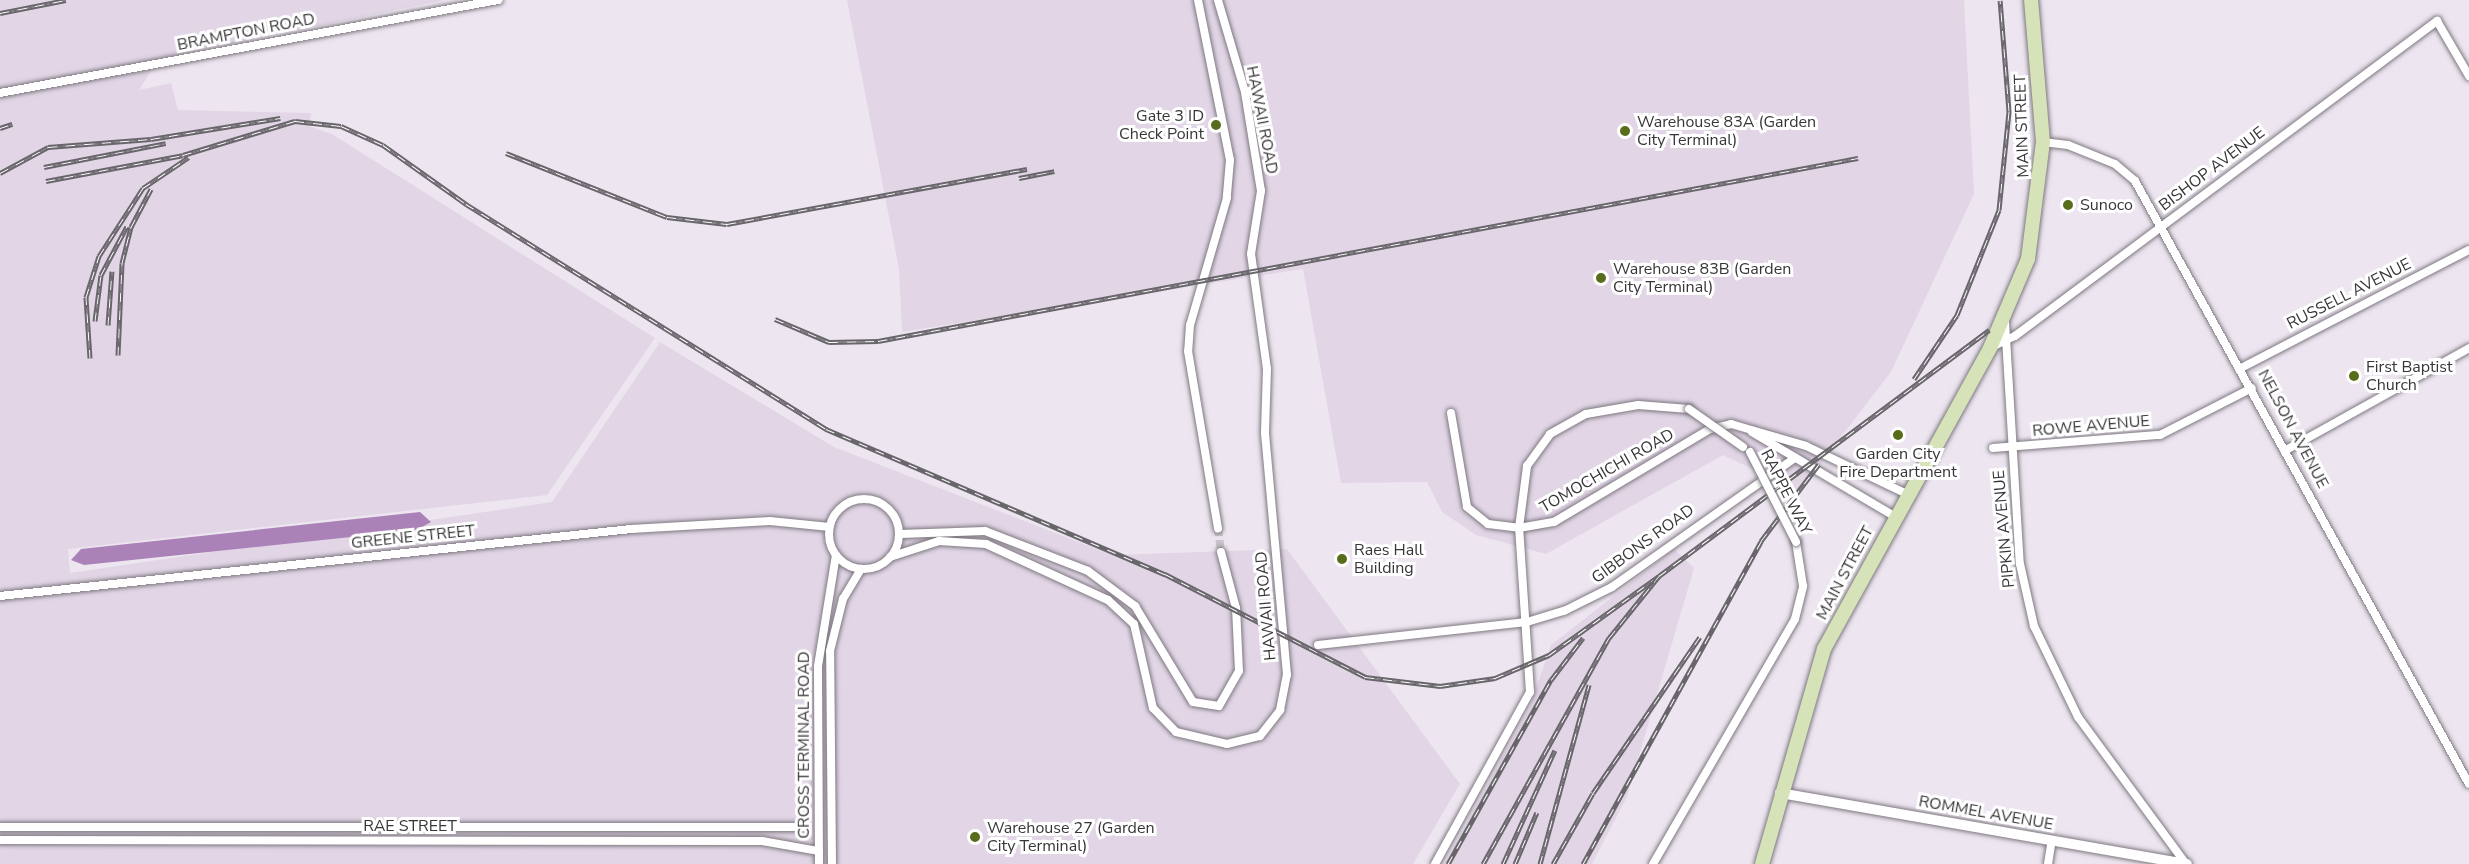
<!DOCTYPE html>
<style>
body{margin:0}
#map{position:relative;width:2469px;height:864px;overflow:hidden;background:#ede6f0;font-family:"Nunito Sans",sans-serif}
div>[style]{position:absolute}
[style*='--x']{left:calc(var(--x)*1px);top:calc(var(--y)*1px);width:calc(var(--w)*1px);rotate:calc(var(--a)*1deg)}
.built>*{inset:0;background:#e2d6e6}
.water>*{inset:0;background:#ab82b8}
.minor-tunnel>*{height:8px;margin-top:-4px;transform-origin:0;background:repeating-linear-gradient(90deg,#c9c3cb 0 8px,transparent 0 12px)}
.roads{filter:drop-shadow(0 0 2px #7e7880) drop-shadow(0 0 2px #7e7880)}
.minor>*{height:8px;margin:-4px;padding:0 4px;transform-origin:4px;border-radius:4px;background:#fff}
.minor>.ring{margin:-4px;padding:0;box-sizing:content-box;background:none;border:8px solid #fff;border-radius:50%}
.tertiary>*{height:10px;margin:-5px;padding:0 5px;transform-origin:5px;border-radius:5px;background:#fff}
.primary>*{height:14px;margin:-7px;padding:0 7px;transform-origin:7px;border-radius:7px;background:#d6e3b9}
.rail>*{height:5px;margin-top:-2.5px;transform-origin:0;background:repeating-linear-gradient(90deg,#fff 0 9px,#69666b 0 18px);box-sizing:border-box;border-block:2px solid #69666b}
.bridges{filter:drop-shadow(0 0 2px #7e7880) drop-shadow(0 0 2px #7e7880)}
.minor-bridge>*{height:8px;margin:-4px;padding:0 4px;transform-origin:4px;border-radius:4px;background:#fff}
.dots>*{width:16px;height:16px;translate:-50% -50%;box-sizing:border-box;border:3px solid #fff;border-radius:50%}
span{translate:-50% -50%;white-space:nowrap;text-align:center;line-height:1.15;-webkit-text-stroke:6px #fff;paint-order:stroke}
.street-label{font-size:16px;color:#373538}
.poi-label{font-size:16px;color:#373538}
.right{translate:-100% -50%;text-align:right}
.left{translate:0 -50%;text-align:left}
</style>
<div id="map">
<div class="built">
<i style="clip-path:polygon(0 0,444px 0,158px 59px,139px 90px,171px 83px,178px 110px,311px 113px,309px 126px,332px 134px,655px 338px,547px 495px,68px 549px,70px 573px,552px 502px,660px 342px,834px 447px,1112px 555px,1287px 549px,1460px 784px,1413px 864px,0 864px)"></i>
<i style="clip-path:polygon(847px 0,1964px 0,1974px 194px,1891px 372px,1799px 491px,1723px 455px,1546px 554px,1476px 535px,1442px 512px,1427px 482px,1341px 483px,1303px 269px,902px 332px,899px 269px)"></i>
<i style="clip-path:polygon(1674px 549px,1694px 568px,1627px 797px,1592px 864px,1444px 864px,1529px 709px,1551px 645px)"></i>
</div>
<div class="water">
<i style="clip-path:polygon(420px 512px,431px 522px,417px 530px,84px 565px,71px 560px,81px 549px)"></i>
</div>
<div class="minor-tunnel">
<i style="--x:1218;--y:528;--w:24;--a:83"></i>
</div>
<div class="roads">
<div class="minor">
<i style="--x:1198;--y:0;--w:163;--a:78.7"></i>
<i style="--x:1230;--y:160;--w:38;--a:95"></i>
<i style="--x:1227;--y:198;--w:132;--a:106.2"></i>
<i style="--x:1190;--y:325;--w:26;--a:94"></i>
<i style="--x:1188;--y:351;--w:180;--a:80.4"></i>
<i style="--x:0;--y:93;--w:507;--a:-10.58"></i>
<i style="--x:2043;--y:142;--w:25;--a:7"></i>
<i style="--x:2068;--y:145;--w:51;--a:22"></i>
<i style="--x:2115;--y:164;--w:26;--a:40"></i>
<i style="--x:2135;--y:181;--w:689;--a:61.02"></i>
<i style="--x:2005;--y:322;--w:242;--a:86.5"></i>
<i style="--x:2020;--y:564;--w:64;--a:77.3"></i>
<i style="--x:2034;--y:626;--w:101;--a:64.2"></i>
<i style="--x:2078;--y:717;--w:182;--a:53.7"></i>
<i style="--x:1990;--y:348;--w:28;--a:-26"></i>
<i style="--x:2015;--y:336;--w:527;--a:-36.74"></i>
<i style="--x:2437;--y:21;--w:64;--a:59.8"></i>
<i style="--x:2243;--y:367;--w:254;--a:-27.4"></i>
<i style="--x:1451;--y:413;--w:95;--a:80.3"></i>
<i style="--x:1467;--y:507;--w:27;--a:39"></i>
<i style="--x:1488;--y:524;--w:31;--a:7"></i>
<i style="--x:1519;--y:528;--w:63;--a:-82.6"></i>
<i style="--x:1527;--y:466;--w:39;--a:-54"></i>
<i style="--x:1550;--y:434;--w:41;--a:-29.1"></i>
<i style="--x:1586;--y:414;--w:53;--a:-9.8"></i>
<i style="--x:1638;--y:405;--w:51;--a:4.5"></i>
<i style="--x:1752;--y:432;--w:165;--a:30.6"></i>
<i style="--x:1993;--y:448;--w:168;--a:-4.5"></i>
<i style="--x:2160;--y:435;--w:103;--a:-27.1"></i>
<i style="--x:2286;--y:450;--w:210;--a:-29.1"></i>
<i class="ring" style="left:829px;top:499px;width:62px;height:62px"></i>
<i style="--x:900;--y:534;--w:85;--a:-2"></i>
<i style="--x:985;--y:531;--w:110;--a:21.2"></i>
<i style="--x:1088;--y:571;--w:59;--a:36.7"></i>
<i style="--x:1135;--y:606;--w:112;--a:58.9"></i>
<i style="--x:1193;--y:702;--w:26;--a:9"></i>
<i style="--x:1219;--y:706;--w:40;--a:-60.3"></i>
<i style="--x:1239;--y:671;--w:63;--a:-92.7"></i>
<i style="--x:1236;--y:608;--w:58;--a:-105"></i>
<i style="--x:890;--y:557;--w:52;--a:-18.1"></i>
<i style="--x:939;--y:541;--w:47;--a:3.7"></i>
<i style="--x:986;--y:544;--w:134;--a:24.7"></i>
<i style="--x:1108;--y:600;--w:35;--a:43"></i>
<i style="--x:1134;--y:624;--w:86;--a:77.3"></i>
<i style="--x:1153;--y:708;--w:33;--a:46"></i>
<i style="--x:1176;--y:732;--w:52;--a:13.2"></i>
<i style="--x:1227;--y:744;--w:34;--a:-14"></i>
<i style="--x:1260;--y:736;--w:33;--a:-52"></i>
<i style="--x:1280;--y:710;--w:36;--a:-79"></i>
<i style="--x:1287;--y:675;--w:244;--a:-95.2"></i>
<i style="--x:1265;--y:432;--w:63;--a:-88.2"></i>
<i style="--x:1267;--y:369;--w:116;--a:-97.9"></i>
<i style="--x:1251;--y:254;--w:64;--a:-81"></i>
<i style="--x:1261;--y:191;--w:100;--a:-99.2"></i>
<i style="--x:1245;--y:92;--w:96;--a:-106.4"></i>
<i style="--x:0;--y:596;--w:635;--a:-6.06"></i>
<i style="--x:631;--y:529;--w:139;--a:-3.3"></i>
<i style="--x:770;--y:521;--w:60;--a:5.7"></i>
<i style="--x:1318;--y:645;--w:210;--a:-6.3"></i>
<i style="--x:1527;--y:622;--w:39;--a:-17"></i>
<i style="--x:1564;--y:611;--w:54;--a:-26.6"></i>
<i style="--x:1612;--y:587;--w:224;--a:-35.2"></i>
<i style="--x:0;--y:827;--w:804;--a:0"></i>
<i style="--x:0;--y:840;--w:762;--a:0.08"></i>
<i style="--x:762;--y:841;--w:58;--a:10"></i>
<i style="--x:819;--y:864;--w:198;--a:-90.3"></i>
<i style="--x:818;--y:666;--w:112;--a:-80.8"></i>
<i style="--x:832;--y:864;--w:213;--a:-90.5"></i>
<i style="--x:830;--y:651;--w:54;--a:-76"></i>
<i style="--x:843;--y:599;--w:35;--a:-59"></i>
<i style="--x:1435;--y:864;--w:196;--a:-61.1"></i>
<i style="--x:1530;--y:692;--w:164;--a:-93.8"></i>
<i style="--x:1519;--y:528;--w:36;--a:-10"></i>
<i style="--x:1554;--y:522;--w:182;--a:-30.8"></i>
<i style="--x:1710;--y:429;--w:22;--a:-13"></i>
<i style="--x:1731;--y:424;--w:78;--a:16.3"></i>
<i style="--x:1806;--y:446;--w:112;--a:25.4"></i>
<i style="--x:1653;--y:864;--w:283;--a:-59.9"></i>
<i style="--x:1795;--y:619;--w:34;--a:-76"></i>
<i style="--x:1803;--y:586;--w:45;--a:-99"></i>
<i style="--x:2048;--y:864;--w:24;--a:-81"></i>
</div>
<div class="tertiary">
<i style="--x:1780;--y:793;--w:413;--a:9.9"></i>
</div>
<div class="primary">
<i style="--x:1762;--y:864;--w:224;--a:-73.9"></i>
<i style="--x:1824;--y:649;--w:344;--a:-61.1"></i>
<i style="--x:1990;--y:348;--w:97;--a:-66.9"></i>
<i style="--x:2028;--y:259;--w:118;--a:-82.7"></i>
<i style="--x:2043;--y:142;--w:143;--a:-94.8"></i>
</div>
</div>
<div class="rail">
<i style="--x:0;--y:13;--w:67;--a:-11.1"></i>
<i style="--x:0;--y:128;--w:13;--a:-18"></i>
<i style="--x:506;--y:153;--w:173;--a:21.7"></i>
<i style="--x:667;--y:217;--w:60;--a:6.7"></i>
<i style="--x:727;--y:224;--w:305;--a:-10.4"></i>
<i style="--x:44;--y:167;--w:124;--a:-11.1"></i>
<i style="--x:0;--y:173;--w:55;--a:-28.4"></i>
<i style="--x:48;--y:147;--w:103;--a:-4.4"></i>
<i style="--x:151;--y:139;--w:131;--a:-9.2"></i>
<i style="--x:1019;--y:178;--w:36;--a:-11"></i>
<i style="--x:46;--y:181;--w:139;--a:-10.7"></i>
<i style="--x:183;--y:155;--w:117;--a:-16.9"></i>
<i style="--x:295;--y:121;--w:46;--a:6.2"></i>
<i style="--x:341;--y:126;--w:46;--a:24.3"></i>
<i style="--x:383;--y:145;--w:102;--a:35.4"></i>
<i style="--x:466;--y:204;--w:425;--a:32"></i>
<i style="--x:826;--y:429;--w:369;--a:23.2"></i>
<i style="--x:1165;--y:574;--w:225;--a:27.2"></i>
<i style="--x:1365;--y:677;--w:76;--a:6.8"></i>
<i style="--x:1440;--y:686;--w:56;--a:-8.3"></i>
<i style="--x:1495;--y:678;--w:59;--a:-23.1"></i>
<i style="--x:1549;--y:655;--w:135;--a:-35.7"></i>
<i style="--x:775;--y:319;--w:59;--a:23.1"></i>
<i style="--x:829;--y:342;--w:49;--a:-1.2"></i>
<i style="--x:878;--y:341;--w:997;--a:-10.58"></i>
<i style="--x:95;--y:321;--w:46;--a:-82.6"></i>
<i style="--x:101;--y:275;--w:55;--a:-62"></i>
<i style="--x:108;--y:325;--w:54;--a:-85.8"></i>
<i style="--x:118;--y:355;--w:92;--a:-87.5"></i>
<i style="--x:122;--y:263;--w:37;--a:-76"></i>
<i style="--x:131;--y:227;--w:43;--a:-62.2"></i>
<i style="--x:90;--y:358;--w:61;--a:-93.8"></i>
<i style="--x:86;--y:297;--w:43;--a:-72.4"></i>
<i style="--x:99;--y:256;--w:81;--a:-57.1"></i>
<i style="--x:143;--y:188;--w:55;--a:-34"></i>
<i style="--x:1914;--y:379;--w:77;--a:-56.1"></i>
<i style="--x:1957;--y:315;--w:113;--a:-68.2"></i>
<i style="--x:1999;--y:210;--w:100;--a:-84.2"></i>
<i style="--x:2009;--y:111;--w:111;--a:-94.6"></i>
<i style="--x:1448;--y:864;--w:211;--a:-60.8"></i>
<i style="--x:1551;--y:680;--w:53;--a:-52.7"></i>
<i style="--x:1483;--y:864;--w:259;--a:-60.9"></i>
<i style="--x:1609;--y:638;--w:80;--a:-51.1"></i>
<i style="--x:1659;--y:576;--w:412;--a:-36.7"></i>
<i style="--x:1503;--y:864;--w:125;--a:-65.5"></i>
<i style="--x:1515;--y:864;--w:56;--a:-67.1"></i>
<i style="--x:1540;--y:864;--w:186;--a:-74.7"></i>
<i style="--x:1553;--y:864;--w:81;--a:-60.6"></i>
<i style="--x:1593;--y:793;--w:189;--a:-55.6"></i>
<i style="--x:1583;--y:864;--w:369;--a:-61.1"></i>
<i style="--x:1761;--y:541;--w:96;--a:-53"></i>
</div>
<div class="bridges">
<div class="minor-bridge">
<i style="--x:1689;--y:409;--w:66;--a:35.1"></i>
<i style="--x:1750;--y:452;--w:101;--a:62.9"></i>
</div>
</div>
<div class="dots">
<i style="left:1216px;top:125px;background:#586d1c"></i>
<i style="left:1625px;top:131px;background:#586d1c"></i>
<i style="left:2068px;top:205px;background:#586d1c"></i>
<i style="left:1601px;top:278px;background:#586d1c"></i>
<i style="left:2354px;top:376px;background:#586d1c"></i>
<i style="left:1898px;top:435px;background:#586d1c"></i>
<i style="left:1342px;top:559px;background:#586d1c"></i>
<i style="left:975px;top:837px;background:#586d1c"></i>
</div>
<div class="street-label">
<span style="left:246px;top:32px;rotate:-11deg">BRAMPTON ROAD</span>
<span style="left:1262px;top:120px;rotate:79deg">HAWAII ROAD</span>
<span style="left:2022px;top:126px;rotate:-92deg">MAIN STREET</span>
<span style="left:2212px;top:169px;rotate:-37deg">BISHOP AVENUE</span>
<span style="left:2349px;top:294px;rotate:-27deg">RUSSELL AVENUE</span>
<span style="left:2091px;top:426px;rotate:-5deg">ROWE AVENUE</span>
<span style="left:2293px;top:429px;rotate:62deg">NELSON AVENUE</span>
<span style="left:1607px;top:471px;rotate:-30deg">TOMOCHICHI ROAD</span>
<span style="left:1786px;top:492px;rotate:63deg">RAPPE WAY</span>
<span style="left:2004px;top:529px;rotate:-95deg">PIPKIN AVENUE</span>
<span style="left:413px;top:537px;rotate:-6deg">GREENE STREET</span>
<span style="left:1643px;top:544px;rotate:-36deg">GIBBONS ROAD</span>
<span style="left:1845px;top:573px;rotate:-62deg">MAIN STREET</span>
<span style="left:1266px;top:606px;rotate:-95deg">HAWAII ROAD</span>
<span style="left:804px;top:745px;rotate:-90deg">CROSS TERMINAL ROAD</span>
<span style="left:1986px;top:813px;rotate:10deg">ROMMEL AVENUE</span>
<span style="left:410px;top:826px">RAE STREET</span>
</div>
<div class="poi-label">
<span class="right" style="left:1204px;top:125px">Gate 3 ID<br>Check Point</span>
<span class="left" style="left:1637px;top:131px">Warehouse 83A (Garden<br>City Terminal)</span>
<span class="left" style="left:2080px;top:205px">Sunoco</span>
<span class="left" style="left:1613px;top:278px">Warehouse 83B (Garden<br>City Terminal)</span>
<span class="left" style="left:2366px;top:376px">First Baptist<br>Church</span>
<span style="left:1898px;top:463px">Garden City<br>Fire Department</span>
<span class="left" style="left:1354px;top:559px">Raes Hall<br>Building</span>
<span class="left" style="left:987px;top:837px">Warehouse 27 (Garden<br>City Terminal)</span>
</div>
</div>
